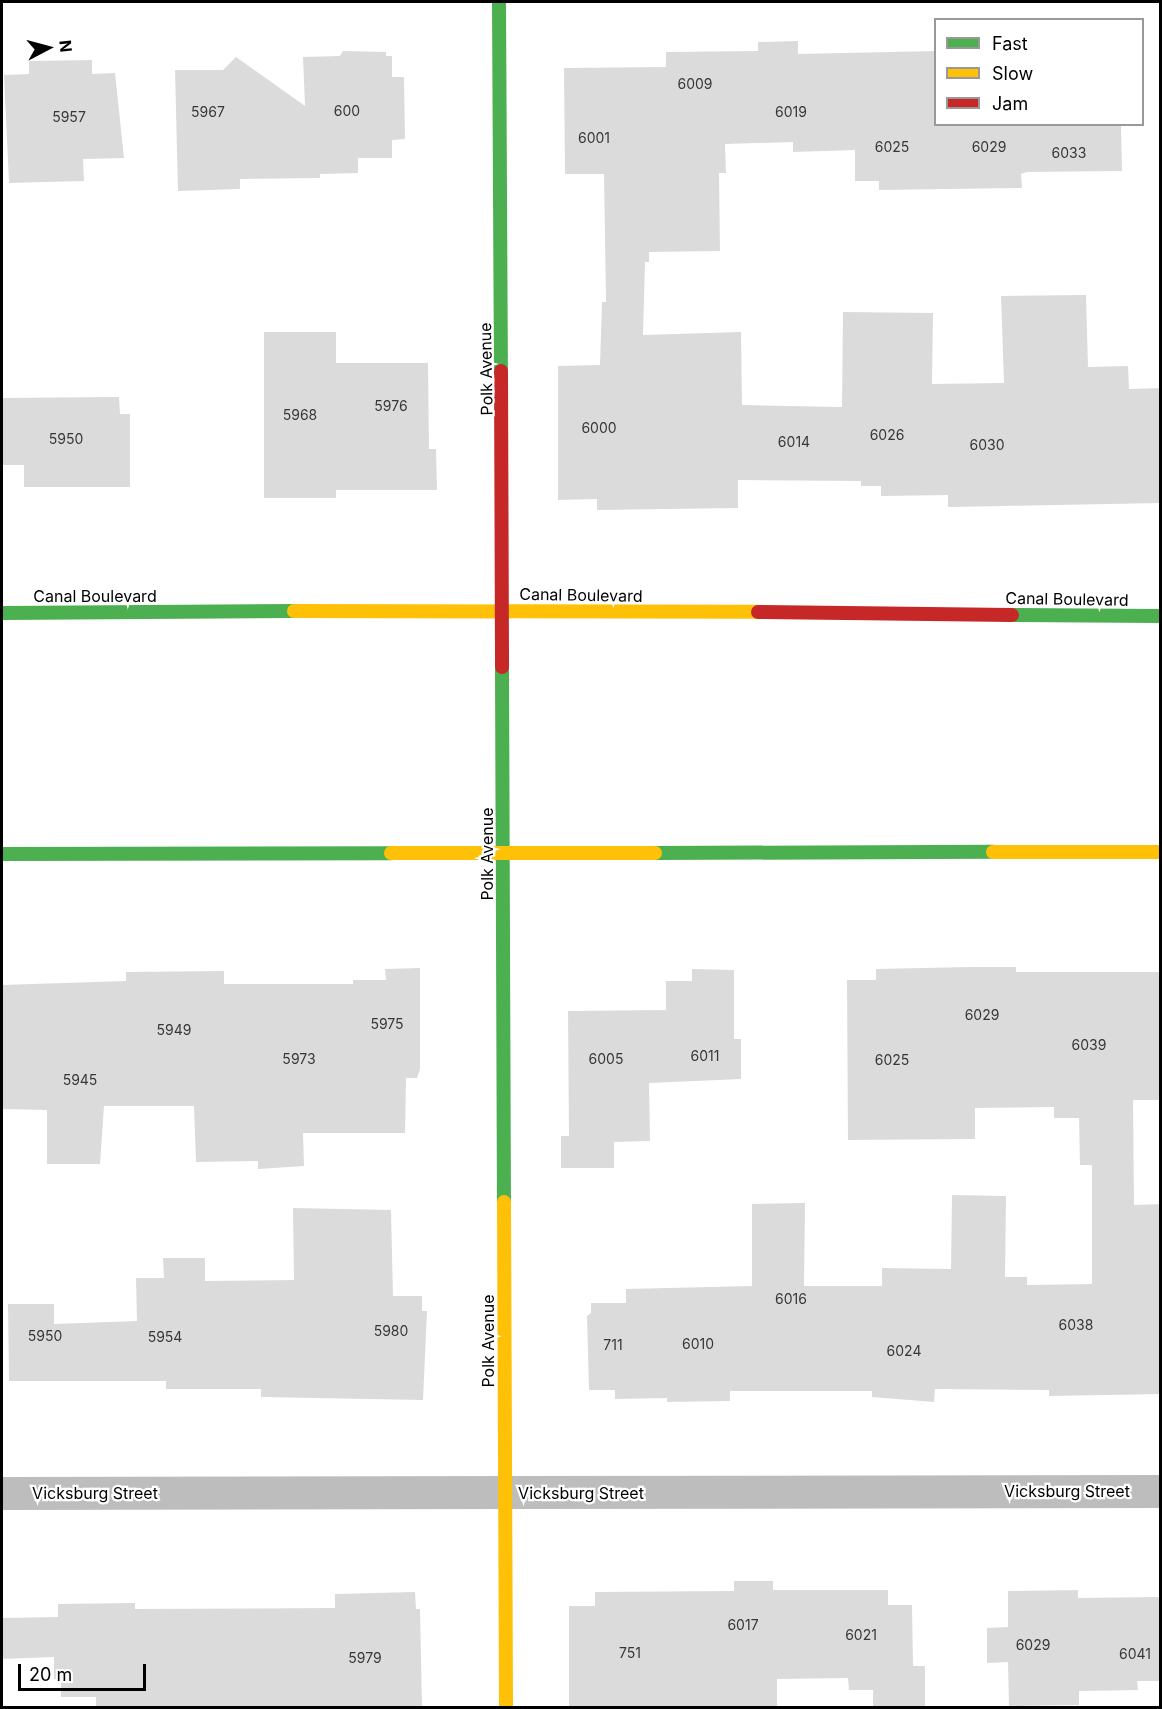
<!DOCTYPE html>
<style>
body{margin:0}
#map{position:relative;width:1162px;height:1709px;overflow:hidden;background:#fff;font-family:Inter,sans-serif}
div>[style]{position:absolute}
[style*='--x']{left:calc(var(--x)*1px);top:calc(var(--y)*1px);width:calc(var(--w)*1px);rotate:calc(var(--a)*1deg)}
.building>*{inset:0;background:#dbdbdb}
.street>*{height:33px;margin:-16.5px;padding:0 16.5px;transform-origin:16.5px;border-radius:16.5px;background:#bdbdbd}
.fast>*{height:14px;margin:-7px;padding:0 7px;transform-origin:7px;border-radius:7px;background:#4caf50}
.slow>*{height:14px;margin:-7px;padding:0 7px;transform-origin:7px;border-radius:7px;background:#ffc107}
.jam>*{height:14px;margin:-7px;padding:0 7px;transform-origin:7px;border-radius:7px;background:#c62828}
span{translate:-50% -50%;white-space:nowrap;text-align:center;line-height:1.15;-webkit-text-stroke:4.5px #fff;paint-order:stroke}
.number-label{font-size:14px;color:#373737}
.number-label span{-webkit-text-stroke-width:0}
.street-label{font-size:16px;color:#000}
.frame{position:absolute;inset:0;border:3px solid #000;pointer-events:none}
.legend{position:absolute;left:934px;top:18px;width:210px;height:108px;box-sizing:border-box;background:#fff;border:2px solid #999;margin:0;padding:8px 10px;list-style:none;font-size:18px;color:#000}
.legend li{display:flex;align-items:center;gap:12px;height:30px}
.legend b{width:30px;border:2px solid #999}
.north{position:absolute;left:18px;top:18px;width:60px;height:60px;-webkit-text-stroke:4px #fff;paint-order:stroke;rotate:84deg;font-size:16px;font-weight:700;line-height:24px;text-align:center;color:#000}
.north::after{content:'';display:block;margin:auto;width:21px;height:27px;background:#000;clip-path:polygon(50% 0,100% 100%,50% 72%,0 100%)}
.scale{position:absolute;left:18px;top:1664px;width:128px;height:27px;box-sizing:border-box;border:3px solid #000;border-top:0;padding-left:8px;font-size:18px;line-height:21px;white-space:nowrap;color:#000;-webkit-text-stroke:4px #fff;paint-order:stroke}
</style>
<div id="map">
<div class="building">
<i style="clip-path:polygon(798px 41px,798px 54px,936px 51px,936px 124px,1121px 124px,1122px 171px,1027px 172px,1021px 174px,1022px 188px,879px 190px,879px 181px,855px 181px,855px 150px,793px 152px,793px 142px,725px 144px,726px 173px,719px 173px,720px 251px,649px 252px,649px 262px,645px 262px,643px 335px,741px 332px,742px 405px,842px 407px,843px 312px,933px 313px,932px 384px,1004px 383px,1001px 296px,1086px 295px,1088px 367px,1128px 366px,1129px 389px,1161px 388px,1161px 503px,948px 507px,948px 495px,881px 496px,881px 486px,861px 486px,861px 481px,738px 480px,738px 508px,597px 510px,597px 499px,558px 500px,558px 366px,600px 365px,602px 302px,606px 302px,604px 174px,565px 174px,564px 68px,666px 67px,666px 52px,758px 51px,758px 42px)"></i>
<i style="clip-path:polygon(343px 51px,386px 52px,386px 56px,392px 56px,392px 77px,404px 77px,405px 139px,392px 140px,392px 158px,358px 158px,358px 173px,320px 174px,320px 178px,240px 179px,240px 189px,178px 191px,175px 70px,223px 70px,236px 57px,305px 106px,303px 57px,340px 56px)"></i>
<i style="clip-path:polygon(92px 60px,92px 74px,115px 73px,124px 158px,83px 159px,84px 181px,9px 183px,4px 75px,29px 74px,29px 61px)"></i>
<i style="clip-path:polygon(264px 332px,336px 332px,336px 363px,428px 363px,429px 449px,436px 449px,437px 490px,336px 490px,336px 498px,264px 498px)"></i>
<i style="clip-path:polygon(119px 397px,120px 414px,130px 414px,130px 487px,24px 487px,24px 465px,2px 465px,2px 398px)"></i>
<i style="clip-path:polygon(970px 967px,1016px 967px,1016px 972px,1161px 972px,1161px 1100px,1133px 1100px,1134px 1205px,1161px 1204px,1161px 1394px,1049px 1396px,1049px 1390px,935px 1389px,934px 1402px,872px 1397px,872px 1391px,730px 1391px,730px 1401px,667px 1402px,667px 1398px,615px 1399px,615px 1390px,589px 1390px,587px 1316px,591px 1313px,591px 1303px,626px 1303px,626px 1289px,752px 1286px,752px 1204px,805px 1203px,804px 1286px,882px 1286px,882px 1268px,951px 1269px,952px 1195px,1006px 1196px,1005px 1277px,1027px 1277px,1027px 1285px,1092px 1284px,1092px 1165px,1080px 1165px,1079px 1118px,1054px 1118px,1054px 1107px,975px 1108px,975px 1139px,848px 1140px,847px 980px,876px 980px,876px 969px)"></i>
<i style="clip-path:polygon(420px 968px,420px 1069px,417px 1078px,406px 1078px,405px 1133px,303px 1133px,304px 1166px,258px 1169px,258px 1161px,196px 1162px,194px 1106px,104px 1106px,100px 1164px,47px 1164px,47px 1110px,2px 1109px,2px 985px,126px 981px,126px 972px,224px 971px,224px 984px,353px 984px,353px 980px,386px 980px,385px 969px)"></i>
<i style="clip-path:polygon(692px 969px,734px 970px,734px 1039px,741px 1039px,741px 1079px,649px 1083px,650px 1141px,614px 1142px,614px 1168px,561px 1168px,561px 1136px,569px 1136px,568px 1011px,666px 1010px,666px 981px,692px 981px)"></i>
<i style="clip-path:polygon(293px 1208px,391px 1210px,393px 1296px,422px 1296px,422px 1311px,427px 1311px,423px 1400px,261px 1397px,261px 1389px,166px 1389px,166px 1381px,9px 1381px,8px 1304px,54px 1304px,54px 1324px,137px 1321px,136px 1278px,164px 1278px,163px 1258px,205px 1258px,205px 1281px,294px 1280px)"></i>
<i style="clip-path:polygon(734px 1581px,773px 1581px,773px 1590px,888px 1590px,888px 1605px,912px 1605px,913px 1666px,925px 1666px,925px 1707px,873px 1707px,873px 1690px,849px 1690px,848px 1678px,777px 1679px,777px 1707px,569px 1707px,569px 1606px,595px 1606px,595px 1592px,734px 1591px)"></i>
<i style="clip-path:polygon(1078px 1590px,1078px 1598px,1161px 1597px,1161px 1681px,1137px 1681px,1138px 1690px,1079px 1691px,1079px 1705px,1009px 1706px,1008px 1662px,987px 1663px,987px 1628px,1008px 1627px,1008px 1591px)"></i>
<i style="clip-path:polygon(415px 1592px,416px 1609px,420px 1609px,422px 1707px,96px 1707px,96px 1697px,61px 1697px,61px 1679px,54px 1679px,54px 1657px,2px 1659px,2px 1618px,58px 1617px,58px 1604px,135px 1603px,135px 1609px,335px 1608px,335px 1594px)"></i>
</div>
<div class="street">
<i style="--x:2;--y:1493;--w:1158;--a:-0.1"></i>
</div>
<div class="fast">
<i style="--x:499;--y:2;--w:369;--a:89.7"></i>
<i style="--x:2;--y:613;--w:292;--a:-0.4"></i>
<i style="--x:1012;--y:615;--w:148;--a:0.4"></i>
<i style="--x:502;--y:667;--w:535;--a:89.79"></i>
<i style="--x:655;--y:853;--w:338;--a:-0.2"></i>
<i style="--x:2;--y:854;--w:389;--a:-0.1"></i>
</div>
<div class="slow">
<i style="--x:294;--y:611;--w:464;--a:0.1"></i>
<i style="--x:993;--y:852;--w:167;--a:0"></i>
<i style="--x:391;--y:853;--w:264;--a:0"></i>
<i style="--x:504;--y:1202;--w:506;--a:89.77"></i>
</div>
<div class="jam">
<i style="--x:501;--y:371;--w:296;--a:89.8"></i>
<i style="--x:758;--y:612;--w:254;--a:0.7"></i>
</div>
<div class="number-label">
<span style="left:695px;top:84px">6009</span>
<span style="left:347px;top:111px">600</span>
<span style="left:208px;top:112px">5967</span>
<span style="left:791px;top:112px">6019</span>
<span style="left:69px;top:117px">5957</span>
<span style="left:594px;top:138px">6001</span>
<span style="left:892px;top:147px">6025</span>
<span style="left:989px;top:147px">6029</span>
<span style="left:1069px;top:153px">6033</span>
<span style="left:391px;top:406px">5976</span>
<span style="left:300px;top:415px">5968</span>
<span style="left:599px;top:428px">6000</span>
<span style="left:887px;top:435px">6026</span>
<span style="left:66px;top:439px">5950</span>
<span style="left:794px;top:442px">6014</span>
<span style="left:987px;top:445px">6030</span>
<span style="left:982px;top:1015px">6029</span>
<span style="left:387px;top:1024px">5975</span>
<span style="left:174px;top:1030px">5949</span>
<span style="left:1089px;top:1045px">6039</span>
<span style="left:705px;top:1056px">6011</span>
<span style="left:299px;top:1059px">5973</span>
<span style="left:606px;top:1059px">6005</span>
<span style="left:892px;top:1060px">6025</span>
<span style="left:80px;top:1080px">5945</span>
<span style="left:791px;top:1299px">6016</span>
<span style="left:1076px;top:1325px">6038</span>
<span style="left:391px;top:1331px">5980</span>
<span style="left:45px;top:1336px">5950</span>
<span style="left:165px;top:1337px">5954</span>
<span style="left:698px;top:1344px">6010</span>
<span style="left:613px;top:1345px">711</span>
<span style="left:904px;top:1351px">6024</span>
<span style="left:743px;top:1625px">6017</span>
<span style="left:861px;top:1635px">6021</span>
<span style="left:1033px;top:1645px">6029</span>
<span style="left:630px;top:1653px">751</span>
<span style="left:1135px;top:1654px">6041</span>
<span style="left:365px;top:1658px">5979</span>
</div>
<div class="street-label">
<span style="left:486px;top:369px;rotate:-91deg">Polk Avenue</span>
<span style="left:581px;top:595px;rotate:1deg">Canal Boulevard</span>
<span style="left:95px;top:596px">Canal Boulevard</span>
<span style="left:1067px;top:599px;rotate:1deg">Canal Boulevard</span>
<span style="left:487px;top:854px;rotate:-90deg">Polk Avenue</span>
<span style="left:488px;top:1341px;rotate:-90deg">Polk Avenue</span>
<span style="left:1067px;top:1491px">Vicksburg Street</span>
<span style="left:95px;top:1493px">Vicksburg Street</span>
<span style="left:581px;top:1493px">Vicksburg Street</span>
</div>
<div class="frame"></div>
<ul class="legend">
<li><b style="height:8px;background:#4caf50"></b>Fast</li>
<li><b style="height:8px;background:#ffc107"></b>Slow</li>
<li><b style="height:8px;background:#c62828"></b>Jam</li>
</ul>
<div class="north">N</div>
<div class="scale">20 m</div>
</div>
